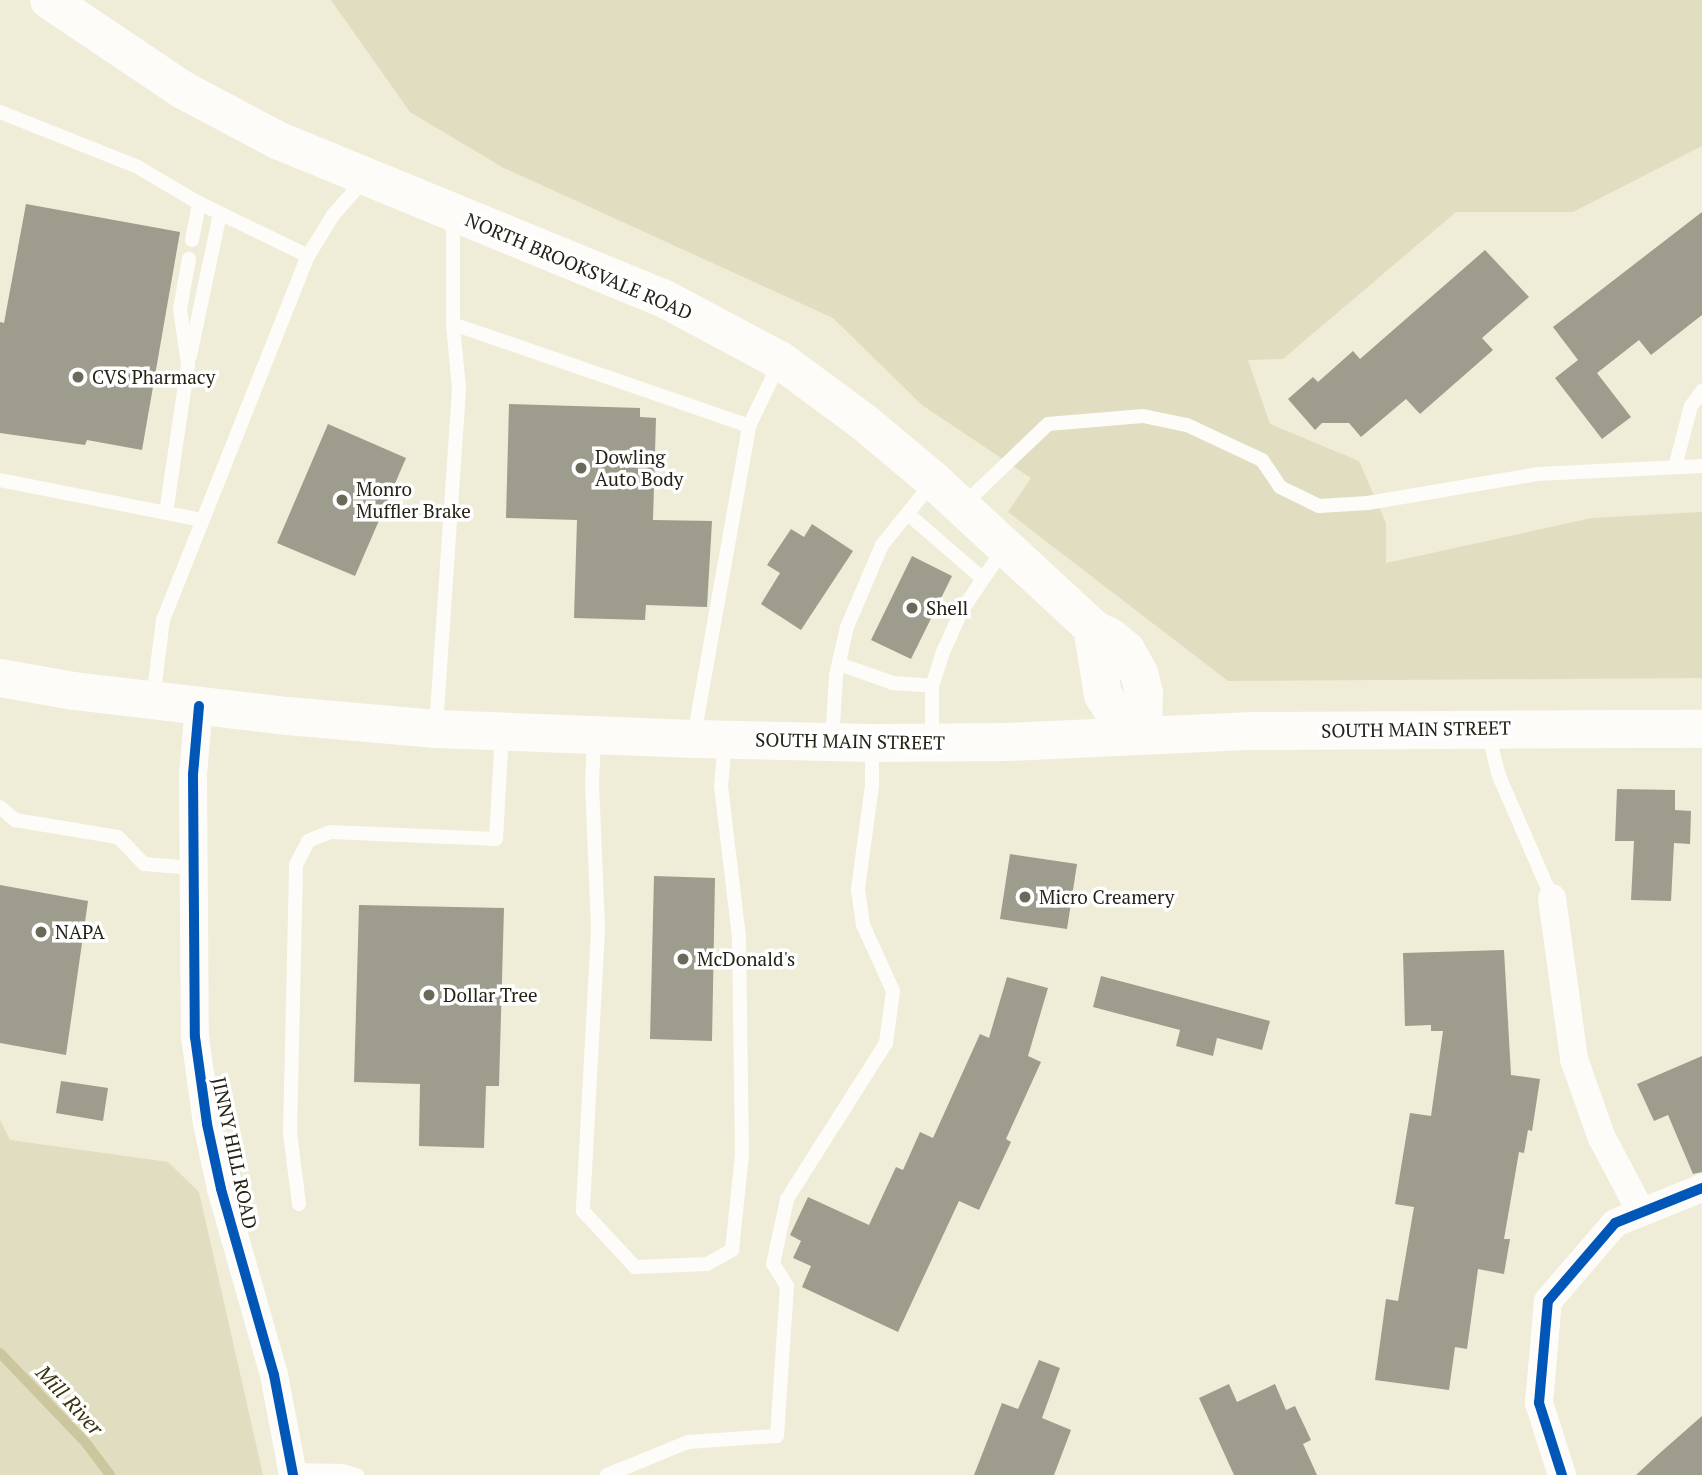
<!DOCTYPE html>
<style>
body{margin:0}
#map{position:relative;width:1702px;height:1475px;overflow:hidden;background:#efecd8;font-family:"PT Serif",serif}
div>[style]{position:absolute}
[style*='--x']{left:calc(var(--x)*1px);top:calc(var(--y)*1px);width:calc(var(--w)*1px);rotate:calc(var(--a)*1deg)}
.green>*{inset:0;background:#e1ddc0}
.stream>*{height:10px;margin:-5px;padding:0 5px;transform-origin:5px;border-radius:5px;background:#cbc69d}
.building>*{inset:0;background:#9e9c8d}
.lane>*{height:14px;margin:-7px;padding:0 7px;transform-origin:7px;border-radius:7px;background:#fdfcf9}
.street>*{height:28px;margin:-14px;padding:0 14px;transform-origin:14px;border-radius:14px;background:#fdfcf9}
.secondary>*{height:38px;margin:-19px;padding:0 19px;transform-origin:19px;border-radius:19px;background:#fdfcf9}
.highway>*{height:38px;margin:-19px;padding:0 19px;transform-origin:19px;border-radius:19px;background:#fdfcf9}
.cycleway>*{height:10px;margin:-5px;padding:0 5px;transform-origin:5px;border-radius:5px;background:#0057b8}
.dots>*{width:19px;height:19px;translate:-50% -50%;box-sizing:border-box;border:4px solid #fff;border-radius:50%}
span{translate:-50% -50%;white-space:nowrap;text-align:center;line-height:1.15;-webkit-text-stroke:7px #fff;paint-order:stroke}
.street-label{font-size:19px;color:#252316}
.poi-label{font-size:19px;color:#252316}
.left{translate:0 -50%;text-align:left}
.water-label{font-size:21px;color:#39320a;font-style:italic}
</style>
<div id="map">
<div class="green">
<i style="clip-path:polygon(331px 0,1702px 0,1702px 146px,1573px 212px,1456px 212px,1283px 359px,1248px 360px,1270px 424px,1359px 461px,1386px 523px,1386px 563px,1592px 518px,1702px 512px,1702px 678px,1228px 681px,1008px 512px,1031px 478px,922px 405px,833px 318px,502px 167px,410px 112px)"></i>
<i style="clip-path:polygon(0 1120px,10px 1140px,168px 1162px,199px 1192px,263px 1475px,0 1475px)"></i>
</div>
<div class="stream">
<i style="--x:0;--y:1353;--w:124;--a:46.3"></i>
<i style="--x:86;--y:1443;--w:40;--a:53"></i>
</div>
<div class="building">
<i style="clip-path:polygon(26px 204px,180px 232px,142px 450px,87px 440px,85px 445px,0 433px,0 322px,4px 323px)"></i>
<i style="clip-path:polygon(1702px 212px,1702px 315px,1651px 355px,1639px 340px,1597px 373px,1631px 417px,1602px 439px,1555px 378px,1578px 360px,1553px 327px)"></i>
<i style="clip-path:polygon(1485px 250px,1529px 297px,1482px 338px,1493px 350px,1420px 414px,1406px 399px,1361px 437px,1349px 423px,1322px 423px,1315px 430px,1288px 399px,1313px 377px,1318px 382px,1353px 351px,1360px 359px)"></i>
<i style="clip-path:polygon(509px 404px,640px 408px,640px 417px,656px 418px,653px 520px,712px 521px,707px 607px,646px 605px,645px 620px,574px 618px,577px 520px,506px 518px)"></i>
<i style="clip-path:polygon(328px 424px,406px 458px,355px 576px,277px 543px)"></i>
<i style="clip-path:polygon(812px 524px,853px 551px,801px 630px,761px 604px,780px 573px,767px 565px,791px 529px,804px 537px)"></i>
<i style="clip-path:polygon(912px 556px,952px 576px,911px 659px,871px 640px)"></i>
<i style="clip-path:polygon(1617px 789px,1675px 790px,1675px 810px,1691px 811px,1690px 844px,1674px 843px,1671px 901px,1631px 900px,1634px 841px,1615px 841px)"></i>
<i style="clip-path:polygon(1010px 854px,1077px 864px,1067px 929px,1000px 919px)"></i>
<i style="clip-path:polygon(654px 876px,715px 878px,712px 1041px,650px 1039px)"></i>
<i style="clip-path:polygon(0 885px,88px 901px,66px 1055px,0 1043px)"></i>
<i style="clip-path:polygon(359px 905px,504px 908px,499px 1086px,486px 1086px,484px 1148px,419px 1146px,420px 1084px,354px 1082px)"></i>
<i style="clip-path:polygon(1504px 950px,1511px 1075px,1540px 1079px,1532px 1131px,1528px 1130px,1524px 1153px,1519px 1152px,1504px 1239px,1510px 1239px,1504px 1274px,1478px 1269px,1467px 1349px,1455px 1347px,1449px 1390px,1375px 1380px,1386px 1299px,1398px 1301px,1414px 1207px,1395px 1204px,1410px 1113px,1431px 1116px,1443px 1031px,1431px 1031px,1431px 1025px,1405px 1026px,1403px 953px)"></i>
<i style="clip-path:polygon(1101px 976px,1270px 1021px,1262px 1050px,1217px 1038px,1213px 1056px,1176px 1046px,1180px 1030px,1093px 1007px)"></i>
<i style="clip-path:polygon(1007px 977px,1048px 988px,1028px 1056px,1041px 1062px,1006px 1139px,1011px 1142px,979px 1210px,959px 1201px,898px 1332px,802px 1287px,811px 1266px,793px 1258px,801px 1241px,790px 1235px,808px 1197px,869px 1225px,896px 1167px,903px 1170px,920px 1132px,933px 1138px,980px 1034px,989px 1038px)"></i>
<i style="clip-path:polygon(1702px 1056px,1702px 1172px,1693px 1174px,1668px 1115px,1654px 1121px,1637px 1084px)"></i>
<i style="clip-path:polygon(61px 1081px,108px 1088px,103px 1121px,56px 1113px)"></i>
<i style="clip-path:polygon(1039px 1360px,1060px 1368px,1042px 1418px,1071px 1430px,1054px 1475px,974px 1475px,1002px 1403px,1018px 1409px)"></i>
<i style="clip-path:polygon(1229px 1384px,1237px 1402px,1275px 1384px,1286px 1410px,1295px 1406px,1311px 1440px,1303px 1444px,1317px 1475px,1234px 1475px,1199px 1398px)"></i>
<i style="clip-path:polygon(1702px 1416px,1702px 1475px,1636px 1475px,1661px 1452px)"></i>
</div>
<div class="lane">
<i style="--x:0;--y:112;--w:146;--a:21.7"></i>
<i style="--x:136;--y:166;--w:73;--a:30.4"></i>
<i style="--x:199;--y:203;--w:121;--a:25.9"></i>
<i style="--x:192;--y:240;--w:38;--a:-79"></i>
<i style="--x:453;--y:324;--w:313;--a:19"></i>
<i style="--x:190;--y:356;--w:145;--a:-78.1"></i>
<i style="--x:1675;--y:467;--w:63;--a:-75.3"></i>
<i style="--x:1691;--y:406;--w:19;--a:-54"></i>
<i style="--x:0;--y:480;--w:206;--a:11.2"></i>
<i style="--x:962;--y:506;--w:119;--a:-43.6"></i>
<i style="--x:1048;--y:424;--w:95;--a:-4.8"></i>
<i style="--x:1143;--y:416;--w:45;--a:11.6"></i>
<i style="--x:1187;--y:425;--w:83;--a:25"></i>
<i style="--x:1262;--y:460;--w:32;--a:56"></i>
<i style="--x:1280;--y:487;--w:43;--a:26"></i>
<i style="--x:1319;--y:506;--w:49;--a:-3.5"></i>
<i style="--x:1368;--y:503;--w:171;--a:-9.7"></i>
<i style="--x:1537;--y:474;--w:165;--a:-2.8"></i>
<i style="--x:166;--y:513;--w:151;--a:-81.6"></i>
<i style="--x:188;--y:364;--w:56;--a:-98.3"></i>
<i style="--x:180;--y:309;--w:51;--a:-79.8"></i>
<i style="--x:908;--y:514;--w:99;--a:40.9"></i>
<i style="--x:839;--y:664;--w:57;--a:19.4"></i>
<i style="--x:893;--y:683;--w:39;--a:4"></i>
<i style="--x:153;--y:699;--w:80;--a:-82.8"></i>
<i style="--x:163;--y:620;--w:392;--a:-68.3"></i>
<i style="--x:308;--y:256;--w:48;--a:-58.6"></i>
<i style="--x:333;--y:215;--w:48;--a:-48.4"></i>
<i style="--x:436;--y:727;--w:339;--a:-86.1"></i>
<i style="--x:459;--y:389;--w:65;--a:-95.3"></i>
<i style="--x:453;--y:324;--w:108;--a:-90"></i>
<i style="--x:1488;--y:733;--w:44;--a:75.7"></i>
<i style="--x:1499;--y:776;--w:133;--a:66.5"></i>
<i style="--x:694;--y:736;--w:315;--a:-79.9"></i>
<i style="--x:749;--y:426;--w:71;--a:-64.2"></i>
<i style="--x:594;--y:737;--w:47;--a:92.4"></i>
<i style="--x:592;--y:784;--w:146;--a:87.6"></i>
<i style="--x:598;--y:930;--w:281;--a:93.1"></i>
<i style="--x:583;--y:1211;--w:76;--a:47.1"></i>
<i style="--x:635;--y:1267;--w:72;--a:-2.4"></i>
<i style="--x:707;--y:1264;--w:29;--a:-29"></i>
<i style="--x:732;--y:1250;--w:96;--a:-84"></i>
<i style="--x:742;--y:1155;--w:218;--a:-90.8"></i>
<i style="--x:739;--y:937;--w:152;--a:-96.8"></i>
<i style="--x:721;--y:786;--w:44;--a:-84.8"></i>
<i style="--x:832;--y:741;--w:66;--a:-86.5"></i>
<i style="--x:836;--y:675;--w:49;--a:-77.1"></i>
<i style="--x:847;--y:627;--w:89;--a:-66.9"></i>
<i style="--x:882;--y:545;--w:80;--a:-51.1"></i>
<i style="--x:932;--y:742;--w:56;--a:-90"></i>
<i style="--x:932;--y:686;--w:36;--a:-72"></i>
<i style="--x:943;--y:652;--w:46;--a:-65.7"></i>
<i style="--x:962;--y:610;--w:76;--a:-55.7"></i>
<i style="--x:0;--y:807;--w:20;--a:41"></i>
<i style="--x:15;--y:820;--w:104;--a:9.4"></i>
<i style="--x:118;--y:837;--w:37;--a:46"></i>
<i style="--x:144;--y:864;--w:50;--a:4.6"></i>
<i style="--x:299;--y:1204;--w:72;--a:-97.2"></i>
<i style="--x:290;--y:1133;--w:268;--a:-88.7"></i>
<i style="--x:296;--y:865;--w:27;--a:-63"></i>
<i style="--x:308;--y:841;--w:24;--a:-22"></i>
<i style="--x:330;--y:832;--w:166;--a:2.4"></i>
<i style="--x:496;--y:839;--w:106;--a:-86.8"></i>
<i style="--x:292;--y:1470;--w:50;--a:1.1"></i>
<i style="--x:342;--y:1471;--w:16;--a:15"></i>
<i style="--x:607;--y:1475;--w:87;--a:-22.2"></i>
<i style="--x:688;--y:1442;--w:89;--a:-3.9"></i>
<i style="--x:777;--y:1436;--w:150;--a:-86.2"></i>
<i style="--x:787;--y:1286;--w:26;--a:-122"></i>
<i style="--x:773;--y:1264;--w:66;--a:-77.8"></i>
<i style="--x:787;--y:1199;--w:185;--a:-57.6"></i>
<i style="--x:886;--y:1043;--w:52;--a:-82.3"></i>
<i style="--x:893;--y:991;--w:72;--a:-114.4"></i>
<i style="--x:863;--y:925;--w:36;--a:-98"></i>
<i style="--x:858;--y:889;--w:104;--a:-82.3"></i>
<i style="--x:872;--y:786;--w:41;--a:-90"></i>
</div>
<div class="street">
<i style="--x:199;--y:706;--w:68;--a:95"></i>
<i style="--x:193;--y:774;--w:263;--a:89.6"></i>
<i style="--x:195;--y:1037;--w:88;--a:82.1"></i>
<i style="--x:207;--y:1124;--w:66;--a:77.8"></i>
<i style="--x:221;--y:1189;--w:193;--a:74.1"></i>
<i style="--x:274;--y:1375;--w:102;--a:79.2"></i>
<i style="--x:1552;--y:898;--w:162;--a:82.2"></i>
<i style="--x:1574;--y:1059;--w:82;--a:70.7"></i>
<i style="--x:1601;--y:1136;--w:86;--a:62.2"></i>
<i style="--x:1562;--y:1475;--w:76;--a:-107.7"></i>
<i style="--x:1539;--y:1403;--w:102;--a:-85"></i>
<i style="--x:1548;--y:1301;--w:103;--a:-49.3"></i>
<i style="--x:1615;--y:1223;--w:94;--a:-21.9"></i>
</div>
<div class="secondary">
<i style="--x:49;--y:0;--w:161;--a:33.9"></i>
<i style="--x:183;--y:90;--w:106;--a:28"></i>
<i style="--x:277;--y:140;--w:417;--a:22.3"></i>
<i style="--x:663;--y:298;--w:134;--a:28.1"></i>
<i style="--x:781;--y:361;--w:104;--a:36.4"></i>
<i style="--x:865;--y:423;--w:90;--a:40"></i>
<i style="--x:934;--y:481;--w:219;--a:42.8"></i>
<i style="--x:1095;--y:630;--w:17;--a:25"></i>
<i style="--x:1110;--y:637;--w:21;--a:39"></i>
<i style="--x:1126;--y:650;--w:26;--a:61"></i>
<i style="--x:1139;--y:673;--w:21;--a:76"></i>
<i style="--x:1144;--y:693;--w:28;--a:92"></i>
<i style="--x:1143;--y:721;--w:16;--a:117"></i>
<i style="--x:1136;--y:735;--w:21;--a:-141"></i>
<i style="--x:1120;--y:722;--w:32;--a:-122"></i>
<i style="--x:1103;--y:695;--w:57;--a:-99.1"></i>
<i style="--x:1094;--y:639;--w:9;--a:-84"></i>
</div>
<div class="highway">
<i style="--x:0;--y:678;--w:75;--a:10"></i>
<i style="--x:74;--y:691;--w:215;--a:6.7"></i>
<i style="--x:288;--y:716;--w:149;--a:5"></i>
<i style="--x:436;--y:729;--w:258;--a:2.2"></i>
<i style="--x:694;--y:739;--w:178;--a:1.3"></i>
<i style="--x:872;--y:743;--w:136;--a:-0.4"></i>
<i style="--x:1008;--y:742;--w:245;--a:-2.6"></i>
<i style="--x:1253;--y:731;--w:449;--a:-0.3"></i>
</div>
<div class="cycleway">
<i style="--x:199;--y:706;--w:68;--a:95"></i>
<i style="--x:193;--y:774;--w:263;--a:89.6"></i>
<i style="--x:195;--y:1037;--w:88;--a:82.1"></i>
<i style="--x:207;--y:1124;--w:66;--a:77.8"></i>
<i style="--x:221;--y:1189;--w:193;--a:74.1"></i>
<i style="--x:274;--y:1375;--w:102;--a:79.2"></i>
<i style="--x:1562;--y:1475;--w:76;--a:-107.7"></i>
<i style="--x:1539;--y:1403;--w:102;--a:-85"></i>
<i style="--x:1548;--y:1301;--w:103;--a:-49.3"></i>
<i style="--x:1615;--y:1223;--w:94;--a:-21.9"></i>
</div>
<div class="dots">
<i style="left:78px;top:377px;background:#6c695a"></i>
<i style="left:581px;top:468px;background:#6c695a"></i>
<i style="left:342px;top:500px;background:#6c695a"></i>
<i style="left:912px;top:608px;background:#6c695a"></i>
<i style="left:1025px;top:897px;background:#6c695a"></i>
<i style="left:41px;top:932px;background:#6c695a"></i>
<i style="left:683px;top:959px;background:#6c695a"></i>
<i style="left:429px;top:995px;background:#6c695a"></i>
</div>
<div class="street-label">
<span style="left:579px;top:266px;rotate:23deg">NORTH BROOKSVALE ROAD</span>
<span style="left:1416px;top:729px;rotate:-1deg">SOUTH MAIN STREET</span>
<span style="left:850px;top:741px;rotate:1deg">SOUTH MAIN STREET</span>
<span style="left:235px;top:1153px;rotate:78deg">JINNY HILL ROAD</span>
</div>
<div class="poi-label">
<span class="left" style="left:92px;top:377px">CVS Pharmacy</span>
<span class="left" style="left:595px;top:468px">Dowling<br>Auto Body</span>
<span class="left" style="left:356px;top:500px">Monro<br>Muffler Brake</span>
<span class="left" style="left:926px;top:608px">Shell</span>
<span class="left" style="left:1039px;top:897px">Micro Creamery</span>
<span class="left" style="left:55px;top:932px">NAPA</span>
<span class="left" style="left:697px;top:959px">McDonald's</span>
<span class="left" style="left:443px;top:995px">Dollar Tree</span>
</div>
<div class="water-label">
<span style="left:70px;top:1400px;rotate:47deg">Mill River</span>
</div>
</div>
